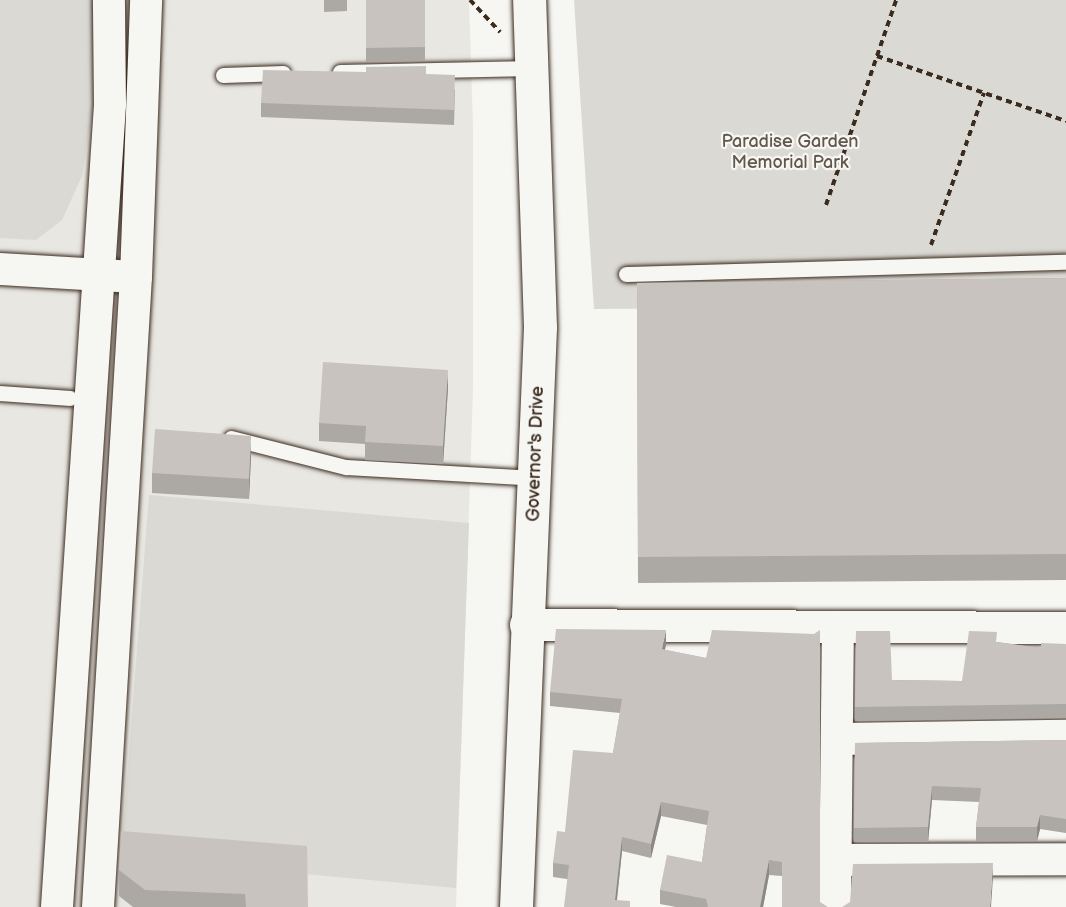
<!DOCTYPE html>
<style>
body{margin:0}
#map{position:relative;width:1066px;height:907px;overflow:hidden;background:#f6f6f2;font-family:"Balsamiq Sans",sans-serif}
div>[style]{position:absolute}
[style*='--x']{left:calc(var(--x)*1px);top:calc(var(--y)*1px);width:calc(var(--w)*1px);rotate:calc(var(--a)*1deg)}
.built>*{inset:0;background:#e8e7e2}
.green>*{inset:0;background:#dad9d3}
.path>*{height:4px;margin-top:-2px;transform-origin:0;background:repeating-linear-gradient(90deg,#3b2a1e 0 6px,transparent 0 10.5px)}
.roads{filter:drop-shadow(0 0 2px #3b2a1e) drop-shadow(0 0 2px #3b2a1e)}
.service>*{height:15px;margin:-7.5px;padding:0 7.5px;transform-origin:7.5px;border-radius:7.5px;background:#f6f6f2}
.minor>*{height:32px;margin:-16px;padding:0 16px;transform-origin:16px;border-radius:16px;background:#f6f6f2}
.primary>*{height:33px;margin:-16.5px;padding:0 16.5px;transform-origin:16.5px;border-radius:16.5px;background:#f6f6f2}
.wall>*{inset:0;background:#aca8a3}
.shaded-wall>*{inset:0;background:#8c8885}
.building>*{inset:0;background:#c8c3be}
span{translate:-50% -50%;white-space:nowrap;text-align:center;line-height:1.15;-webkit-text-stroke:4.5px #f6f6f2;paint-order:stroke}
.park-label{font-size:18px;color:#63564b}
.street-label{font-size:18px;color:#3b2a1e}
</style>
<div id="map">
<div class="built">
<i style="clip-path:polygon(0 0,469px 0,473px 129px,473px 388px,456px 907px,0 907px)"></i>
</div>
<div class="green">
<i style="clip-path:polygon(0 0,93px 0,93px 106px,82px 176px,62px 220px,36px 240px,0 238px)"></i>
<i style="clip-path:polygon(574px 0,1066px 0,1066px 305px,594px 309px)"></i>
<i style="clip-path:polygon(149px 495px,469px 523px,456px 888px,121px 857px)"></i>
</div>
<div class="path">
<i style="--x:470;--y:0;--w:44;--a:46.8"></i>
<i style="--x:877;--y:56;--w:200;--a:19"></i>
<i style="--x:826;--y:205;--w:217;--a:-71.1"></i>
<i style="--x:931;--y:245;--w:161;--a:-70.8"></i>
</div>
<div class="roads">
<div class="service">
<i style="--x:340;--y:72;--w:192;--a:-1.2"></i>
<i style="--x:223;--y:75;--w:60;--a:-1.9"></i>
<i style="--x:626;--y:274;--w:440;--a:-1.6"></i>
<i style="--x:0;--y:393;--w:70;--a:4.1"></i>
<i style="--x:231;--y:438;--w:119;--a:14.2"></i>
<i style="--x:346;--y:467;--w:189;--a:3.3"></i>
</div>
<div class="minor">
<i style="--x:0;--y:269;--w:119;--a:3.4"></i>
<i style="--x:526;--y:625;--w:540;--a:0.32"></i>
<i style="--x:837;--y:739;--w:229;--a:-0.8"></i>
<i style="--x:836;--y:860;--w:230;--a:-0.2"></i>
<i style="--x:57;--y:907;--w:805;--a:-86.22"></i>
<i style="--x:110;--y:104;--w:104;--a:-90.6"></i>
<i style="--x:98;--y:907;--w:631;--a:-86.55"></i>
<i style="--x:136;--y:277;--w:277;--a:-87.9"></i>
<i style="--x:835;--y:907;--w:280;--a:-89.4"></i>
</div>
<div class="primary">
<i style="--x:516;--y:907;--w:580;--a:-87.63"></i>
<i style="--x:540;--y:327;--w:327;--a:-91.9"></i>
</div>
</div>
<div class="wall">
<i style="clip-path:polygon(324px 0,347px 0,347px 11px,324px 12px)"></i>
<i style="clip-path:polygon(366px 0,425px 0,425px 61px,366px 62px)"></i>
<i style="clip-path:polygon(426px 74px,455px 90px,454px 125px,261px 117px,261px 103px)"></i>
<i style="clip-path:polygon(1066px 278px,1066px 580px,638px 583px,637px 283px)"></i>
<i style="clip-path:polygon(448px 388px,443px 464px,365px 460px,365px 444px,319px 441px,319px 423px)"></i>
<i style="clip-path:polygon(251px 456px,249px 499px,152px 493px,152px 473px)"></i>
<i style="clip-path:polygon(856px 631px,892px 680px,962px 681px,997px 642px,1041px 648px,1066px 644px,1066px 718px,855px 721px)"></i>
<i style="clip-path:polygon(814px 634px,782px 907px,782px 876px,769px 875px,763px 907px,676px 907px,660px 904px,660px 890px,702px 862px,707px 825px,661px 816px,651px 858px,622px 851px,617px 900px,630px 907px,567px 879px,553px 877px,553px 863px,565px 832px,613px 753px,620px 713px,550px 706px,550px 692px,666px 644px,665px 650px,706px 658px)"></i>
<i style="clip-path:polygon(1066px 740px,1066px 833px,1040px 829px,1037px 841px,976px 841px,976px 827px,979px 802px,932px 800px,928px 842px,854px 842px,855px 743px)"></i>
<i style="clip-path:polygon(121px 831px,308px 907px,133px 907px,119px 896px,119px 870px)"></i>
</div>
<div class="shaded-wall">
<i style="clip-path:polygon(448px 370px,448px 388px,443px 464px,443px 446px)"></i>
<i style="clip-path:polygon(251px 436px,251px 456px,249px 499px,249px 479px)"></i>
<i style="clip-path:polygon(666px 630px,666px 644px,662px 664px,662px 649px)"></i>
<i style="clip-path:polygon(932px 786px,932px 800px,928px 842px,928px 827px)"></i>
<i style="clip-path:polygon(661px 802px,661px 816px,651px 858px,651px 844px)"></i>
<i style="clip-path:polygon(1040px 815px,1040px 829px,1037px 841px,1037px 827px)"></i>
<i style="clip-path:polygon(622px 837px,622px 851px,616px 907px,615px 900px)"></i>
<i style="clip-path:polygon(769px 860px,769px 875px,763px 907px,760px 907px)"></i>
<i style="clip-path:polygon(993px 863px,993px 877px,991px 907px,990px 907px)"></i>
</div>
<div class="building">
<i style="clip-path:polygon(366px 0,425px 0,425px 47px,366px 48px)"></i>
<i style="clip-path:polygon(426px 66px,426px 74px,455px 75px,454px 110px,261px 103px,263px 70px,366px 72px,366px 67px)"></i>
<i style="clip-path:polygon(1066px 278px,1066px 554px,638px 557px,637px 283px)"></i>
<i style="clip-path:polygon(323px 362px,448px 370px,443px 446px,365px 442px,366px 426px,319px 423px)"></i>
<i style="clip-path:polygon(155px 429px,251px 436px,249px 479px,152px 473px)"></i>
<i style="clip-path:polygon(556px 629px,666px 630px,662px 649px,706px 658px,712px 630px,814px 634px,820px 630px,820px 902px,828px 907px,782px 907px,782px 862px,769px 860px,760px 907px,708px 907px,706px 899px,660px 890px,667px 855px,702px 862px,709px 811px,661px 802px,651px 844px,622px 837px,615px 900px,630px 901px,630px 907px,564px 907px,569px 865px,553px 863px,557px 831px,565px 832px,573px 750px,613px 753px,622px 699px,550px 692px)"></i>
<i style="clip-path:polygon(856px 631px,890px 631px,892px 680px,962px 681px,969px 631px,997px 632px,996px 642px,1041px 648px,1041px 643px,1066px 644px,1066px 704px,855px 707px)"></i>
<i style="clip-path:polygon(1066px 740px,1066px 819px,1040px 815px,1037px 827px,976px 827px,981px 788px,932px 786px,928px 827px,854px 828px,855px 743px)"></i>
<i style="clip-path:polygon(121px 831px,307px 846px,308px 907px,246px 907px,245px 894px,145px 890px,119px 870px)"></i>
<i style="clip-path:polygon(993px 863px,990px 907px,842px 907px,850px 902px,853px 864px)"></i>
</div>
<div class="park-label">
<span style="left:790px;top:153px">Paradise Garden<br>Memorial Park</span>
</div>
<div class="street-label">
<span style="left:536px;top:454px;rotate:-88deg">Governor's Drive</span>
</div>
</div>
